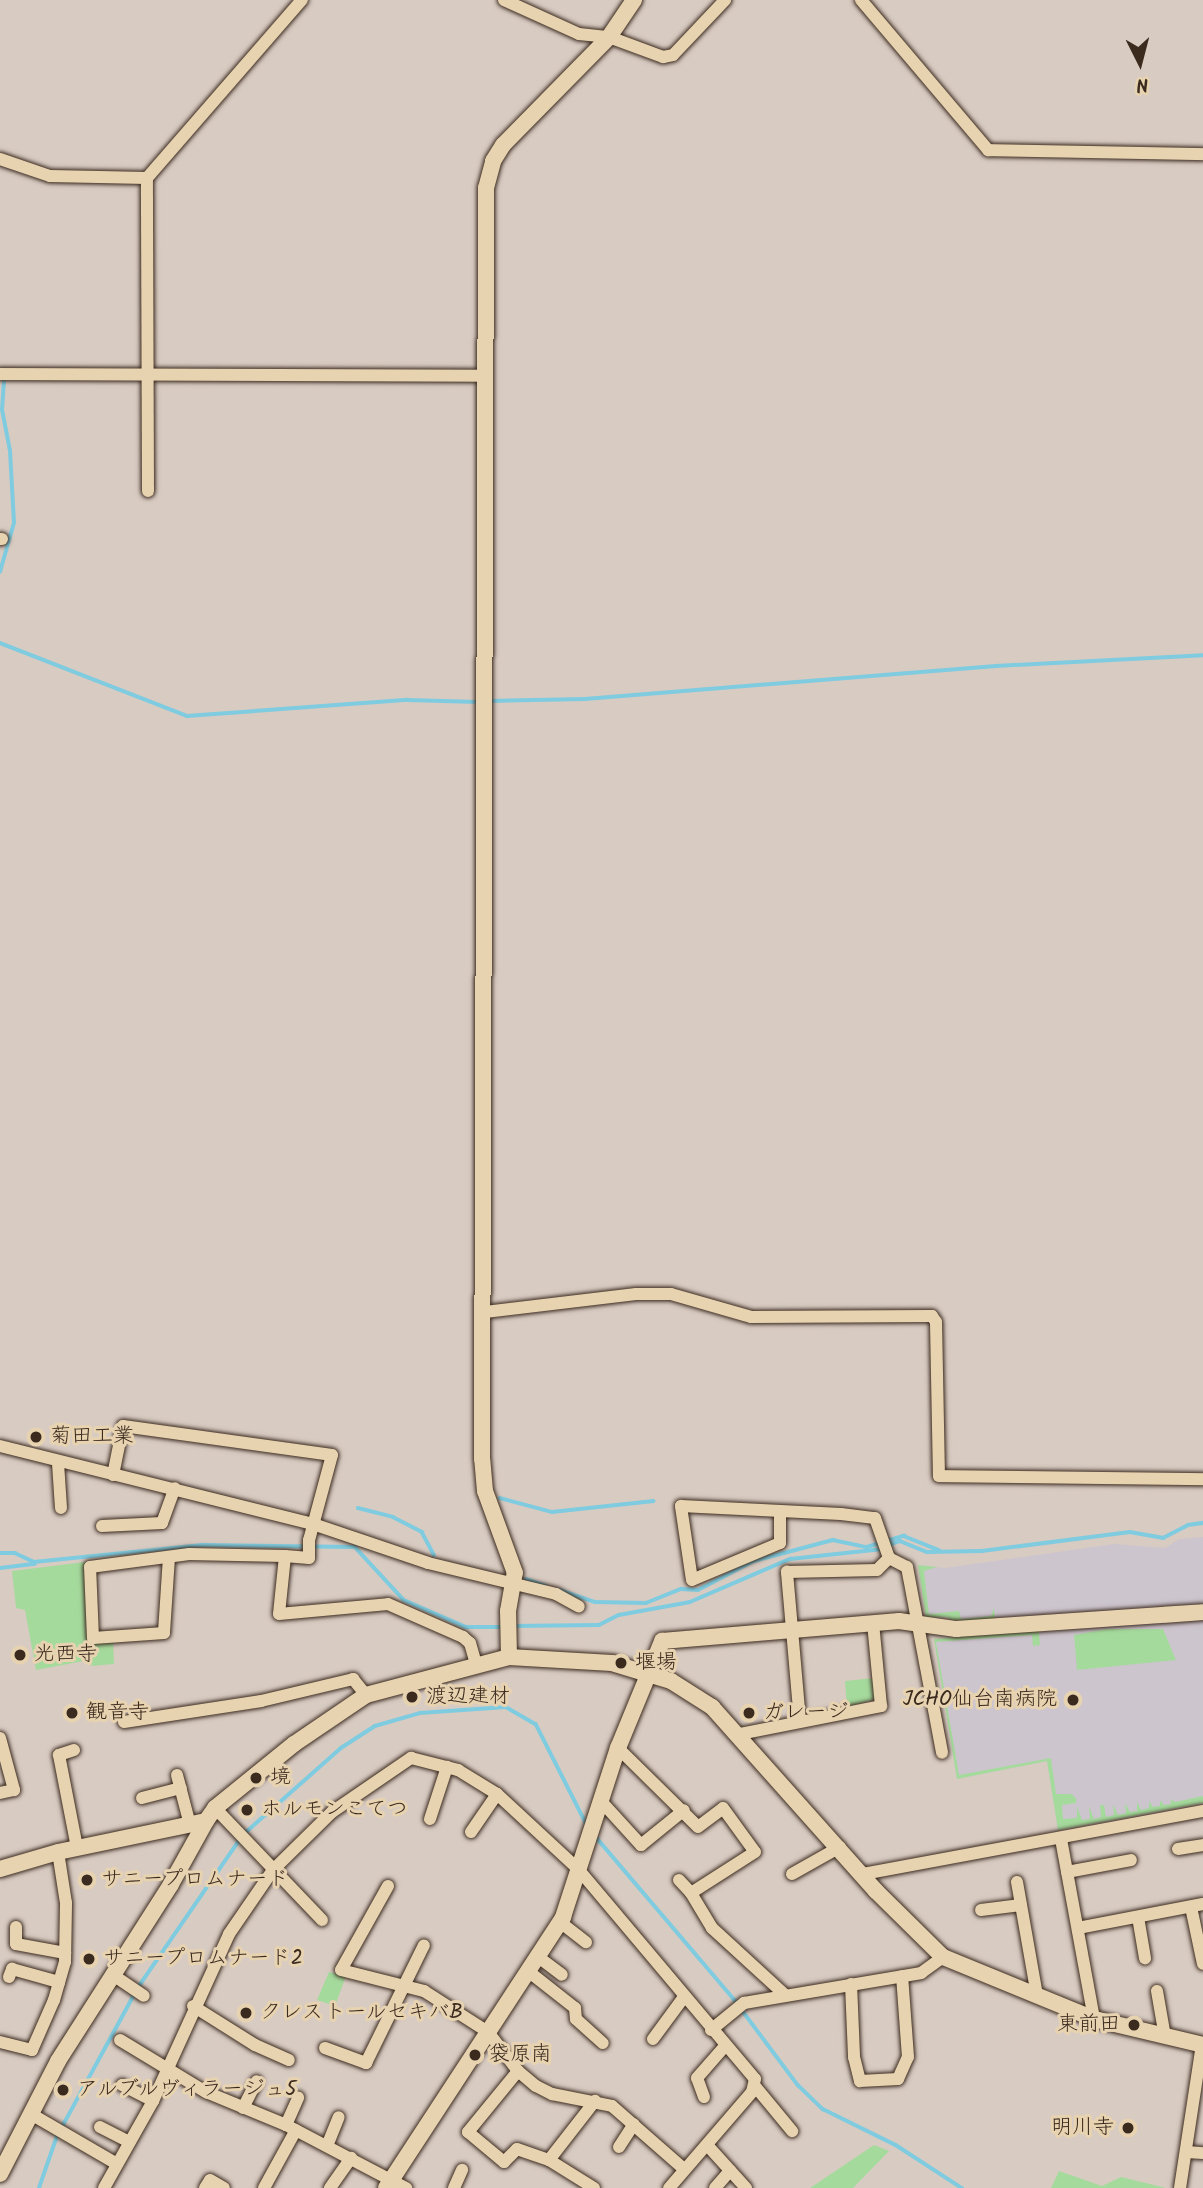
<!DOCTYPE html>
<meta charset="utf-8">
<style>
body{margin:0}
#map{position:relative;width:1203px;height:2188px;overflow:hidden;background:#d8cbc2;font-family:Kalam,"Klee One",sans-serif}
div>[style]{position:absolute}
[style*='--x']{left:calc(var(--x)*1px);top:calc(var(--y)*1px);width:calc(var(--w)*1px);rotate:calc(var(--a)*1deg)}
.built>*{inset:0;background:#cdc5ce}
.green>*{inset:0;background:#a5da9d}
.stream>*{height:3.5px;margin:-1.75px;padding:0 1.75px;transform-origin:1.75px;border-radius:1.75px;background:#7fcbdf}
.roads{filter:drop-shadow(0 0 2px #3b2a1e) drop-shadow(0 0 2px #3b2a1e)}
.minor>*{height:12px;margin:-6px;padding:0 6px;transform-origin:6px;border-radius:6px;background:#e8d3b1}
.tertiary>*{height:16px;margin:-8px;padding:0 8px;transform-origin:8px;border-radius:8px;background:#e8d3b1}
.dots>*{width:19px;height:19px;translate:-50% -50%;box-sizing:border-box;border:4px solid #e8d3b1;border-radius:50%}
span{translate:-50% -50%;white-space:nowrap;text-align:center;line-height:1.15;-webkit-text-stroke:6px #e8d3b1;paint-order:stroke}
.poi-label{font-size:21px;color:#3b2a1e}
.left{translate:0 -50%;text-align:left}
.right{translate:-100% -50%;text-align:right}
.north{position:absolute;left:1105px;top:28px;width:70px;height:70px;-webkit-text-stroke:5px #e8d3b1;paint-order:stroke;rotate:174deg;font-size:19px;font-weight:700;line-height:28px;text-align:center;color:#3b2a1e}
.north::after{content:'';display:block;margin:auto;width:24px;height:32px;background:#3b2a1e;clip-path:polygon(50% 0,100% 100%,50% 72%,0 100%)}
</style>
<div id="map">
<div class="built">
<i style="clip-path:polygon(1203px 1537px,1203px 1605px,955px 1623px,947px 1617px,926px 1617px,918px 1565px,945px 1568px,1114px 1544px,1165px 1548px,1179px 1539px)"></i>
<i style="clip-path:polygon(1203px 1618px,1203px 1803px,1058px 1830px,1047px 1761px,957px 1779px,934px 1639px)"></i>
</div>
<div class="green">
<i style="clip-path:polygon(85px 1562px,89px 1660px,36px 1670px,25px 1610px,16px 1608px,12px 1571px)"></i>
<i style="clip-path:polygon(918px 1565px,937px 1567px,924px 1571px,929px 1614px,959px 1611px,961px 1619px,991px 1616px,994px 1608px,995px 1619px,955px 1623px,947px 1617px,926px 1617px)"></i>
<i style="clip-path:polygon(1107px 1629px,1163px 1629px,1176px 1660px,1077px 1670px,1074px 1635px)"></i>
<i style="clip-path:polygon(1039px 1631px,1040px 1645px,1033px 1646px,1032px 1635px,936px 1642px,959px 1775px,1051px 1758px,1056px 1794px,1071px 1794px,1076px 1798px,1076px 1803px,1062px 1805px,1063px 1819px,1077px 1818px,1077px 1807px,1082px 1820px,1090px 1819px,1089px 1806px,1094px 1819px,1101px 1817px,1100px 1805px,1104px 1805px,1106px 1817px,1114px 1815px,1113px 1804px,1118px 1815px,1126px 1813px,1125px 1803px,1130px 1812px,1137px 1811px,1137px 1802px,1141px 1810px,1149px 1808px,1149px 1801px,1153px 1807px,1160px 1806px,1160px 1800px,1164px 1805px,1171px 1804px,1171px 1799px,1175px 1802px,1203px 1796px,1203px 1803px,1058px 1830px,1047px 1761px,957px 1779px,934px 1639px)"></i>
<i style="clip-path:polygon(113px 1641px,114px 1664px,91px 1666px,90px 1642px)"></i>
<i style="clip-path:polygon(874px 1678px,876px 1699px,847px 1707px,845px 1681px)"></i>
<i style="clip-path:polygon(329px 1972px,346px 1976px,335px 2006px,317px 2000px)"></i>
<i style="clip-path:polygon(874px 2145px,889px 2151px,853px 2188px,810px 2188px)"></i>
<i style="clip-path:polygon(1059px 2171px,1102px 2186px,1121px 2177px,1166px 2188px,1051px 2188px)"></i>
</div>
<div class="stream">
<i style="--x:0;--y:572;--w:51;--a:-74.1"></i>
<i style="--x:14;--y:523;--w:72;--a:-93.2"></i>
<i style="--x:10;--y:451;--w:42;--a:-101"></i>
<i style="--x:2;--y:410;--w:32;--a:-86"></i>
<i style="--x:0;--y:643;--w:201;--a:21.3"></i>
<i style="--x:187;--y:716;--w:221;--a:-4.2"></i>
<i style="--x:407;--y:700;--w:71;--a:1.6"></i>
<i style="--x:489;--y:701;--w:96;--a:-1.2"></i>
<i style="--x:585;--y:699;--w:412;--a:-4.6"></i>
<i style="--x:996;--y:666;--w:207;--a:-3"></i>
<i style="--x:500;--y:1498;--w:54;--a:15.1"></i>
<i style="--x:552;--y:1512;--w:102;--a:-6.2"></i>
<i style="--x:358;--y:1508;--w:36;--a:14"></i>
<i style="--x:393;--y:1517;--w:33;--a:27"></i>
<i style="--x:422;--y:1532;--w:26;--a:62"></i>
<i style="--x:889;--y:1545;--w:12;--a:-20"></i>
<i style="--x:900;--y:1541;--w:29;--a:22"></i>
<i style="--x:927;--y:1552;--w:55;--a:-1"></i>
<i style="--x:982;--y:1551;--w:149;--a:-7.3"></i>
<i style="--x:1130;--y:1532;--w:34;--a:10"></i>
<i style="--x:1163;--y:1538;--w:28;--a:-27"></i>
<i style="--x:1188;--y:1525;--w:15;--a:-8"></i>
<i style="--x:0;--y:1553;--w:15;--a:0"></i>
<i style="--x:15;--y:1553;--w:21;--a:25"></i>
<i style="--x:34;--y:1562;--w:169;--a:-5.8"></i>
<i style="--x:202;--y:1545;--w:153;--a:0.7"></i>
<i style="--x:355;--y:1547;--w:72;--a:47.2"></i>
<i style="--x:404;--y:1600;--w:68;--a:23.5"></i>
<i style="--x:466;--y:1627;--w:39;--a:0"></i>
<i style="--x:0;--y:1568;--w:35;--a:-7"></i>
<i style="--x:526;--y:1579;--w:21;--a:19"></i>
<i style="--x:560;--y:1590;--w:37;--a:19"></i>
<i style="--x:595;--y:1602;--w:51;--a:1.1"></i>
<i style="--x:646;--y:1603;--w:38;--a:-22"></i>
<i style="--x:681;--y:1589;--w:17;--a:3"></i>
<i style="--x:698;--y:1590;--w:63;--a:-27.4"></i>
<i style="--x:754;--y:1561;--w:82;--a:-14.9"></i>
<i style="--x:833;--y:1540;--w:35;--a:12"></i>
<i style="--x:867;--y:1547;--w:39;--a:-17"></i>
<i style="--x:904;--y:1536;--w:38;--a:22"></i>
<i style="--x:512;--y:1626;--w:87;--a:-0.7"></i>
<i style="--x:599;--y:1625;--w:22;--a:-27"></i>
<i style="--x:619;--y:1615;--w:72;--a:-10.4"></i>
<i style="--x:690;--y:1602;--w:109;--a:-23.3"></i>
<i style="--x:790;--y:1559;--w:93;--a:-6.2"></i>
<i style="--x:245;--y:1833;--w:128;--a:-41.5"></i>
<i style="--x:341;--y:1748;--w:40;--a:-32.9"></i>
<i style="--x:375;--y:1726;--w:47;--a:-16.1"></i>
<i style="--x:420;--y:1713;--w:86;--a:-4"></i>
<i style="--x:506;--y:1707;--w:34;--a:30"></i>
<i style="--x:536;--y:1724;--w:113;--a:63.2"></i>
<i style="--x:596;--y:1837;--w:219;--a:49.6"></i>
<i style="--x:742;--y:2010;--w:94;--a:53.3"></i>
<i style="--x:798;--y:2085;--w:35;--a:44"></i>
<i style="--x:823;--y:2109;--w:81;--a:26.3"></i>
<i style="--x:896;--y:2145;--w:79;--a:33.1"></i>
<i style="--x:62;--y:2127;--w:161;--a:-61.4"></i>
<i style="--x:139;--y:1986;--w:178;--a:-55.5"></i>
<i style="--x:39;--y:2188;--w:58;--a:-70.9"></i>
</div>
<div class="roads">
<div class="minor">
<i style="--x:504;--y:0;--w:82;--a:24.4"></i>
<i style="--x:579;--y:34;--w:30;--a:6"></i>
<i style="--x:609;--y:37;--w:58;--a:20.3"></i>
<i style="--x:663;--y:57;--w:10;--a:-11"></i>
<i style="--x:673;--y:55;--w:76;--a:-46.6"></i>
<i style="--x:861;--y:0;--w:197;--a:49.7"></i>
<i style="--x:988;--y:150;--w:215;--a:1.1"></i>
<i style="--x:0;--y:159;--w:53;--a:18.8"></i>
<i style="--x:50;--y:176;--w:97;--a:1.2"></i>
<i style="--x:0;--y:374;--w:484;--a:0.2"></i>
<i style="--x:148;--y:491;--w:313;--a:-90.2"></i>
<i style="--x:147;--y:178;--w:236;--a:-49"></i>
<i style="--x:0;--y:539;--w:2;--a:0"></i>
<i style="--x:485;--y:1312;--w:152;--a:-6.8"></i>
<i style="--x:636;--y:1294;--w:35;--a:0"></i>
<i style="--x:671;--y:1294;--w:83;--a:16"></i>
<i style="--x:751;--y:1317;--w:181;--a:-0.3"></i>
<i style="--x:932;--y:1316;--w:7;--a:56"></i>
<i style="--x:936;--y:1322;--w:154;--a:88.9"></i>
<i style="--x:939;--y:1476;--w:264;--a:0.7"></i>
<i style="--x:0;--y:1446;--w:323;--a:14"></i>
<i style="--x:313;--y:1524;--w:121;--a:18.7"></i>
<i style="--x:428;--y:1563;--w:132;--a:13.6"></i>
<i style="--x:556;--y:1594;--w:26;--a:29"></i>
<i style="--x:58;--y:1463;--w:45;--a:86.2"></i>
<i style="--x:113;--y:1475;--w:50;--a:-78.5"></i>
<i style="--x:123;--y:1426;--w:211;--a:7.9"></i>
<i style="--x:332;--y:1455;--w:88;--a:105.1"></i>
<i style="--x:309;--y:1540;--w:18;--a:90"></i>
<i style="--x:309;--y:1558;--w:24;--a:-175"></i>
<i style="--x:285;--y:1556;--w:58;--a:95.9"></i>
<i style="--x:279;--y:1614;--w:109;--a:-5.2"></i>
<i style="--x:388;--y:1604;--w:82;--a:23.7"></i>
<i style="--x:463;--y:1637;--w:9;--a:41"></i>
<i style="--x:470;--y:1643;--w:22;--a:74"></i>
<i style="--x:780;--y:1511;--w:32;--a:90"></i>
<i style="--x:780;--y:1543;--w:95;--a:157.2"></i>
<i style="--x:692;--y:1580;--w:75;--a:-98.5"></i>
<i style="--x:681;--y:1506;--w:160;--a:2.9"></i>
<i style="--x:841;--y:1514;--w:34;--a:7"></i>
<i style="--x:875;--y:1518;--w:42;--a:70.7"></i>
<i style="--x:889;--y:1558;--w:20;--a:27"></i>
<i style="--x:907;--y:1567;--w:189;--a:79.3"></i>
<i style="--x:102;--y:1526;--w:60;--a:-2.9"></i>
<i style="--x:162;--y:1523;--w:37;--a:-70"></i>
<i style="--x:169;--y:1557;--w:76;--a:93.8"></i>
<i style="--x:164;--y:1633;--w:71;--a:176"></i>
<i style="--x:93;--y:1638;--w:71;--a:-92.4"></i>
<i style="--x:90;--y:1567;--w:100;--a:-7.5"></i>
<i style="--x:189;--y:1554;--w:96;--a:1.2"></i>
<i style="--x:800;--y:1721;--w:150;--a:-95"></i>
<i style="--x:787;--y:1572;--w:90;--a:-1.3"></i>
<i style="--x:877;--y:1570;--w:17;--a:-45"></i>
<i style="--x:124;--y:1722;--w:139;--a:-8.7"></i>
<i style="--x:261;--y:1701;--w:95;--a:-13.4"></i>
<i style="--x:353;--y:1679;--w:21;--a:51"></i>
<i style="--x:740;--y:1734;--w:144;--a:-11.2"></i>
<i style="--x:881;--y:1706;--w:83;--a:-95.5"></i>
<i style="--x:0;--y:1738;--w:54;--a:74.9"></i>
<i style="--x:14;--y:1790;--w:14;--a:168"></i>
<i style="--x:618;--y:1748;--w:112;--a:44.6"></i>
<i style="--x:698;--y:1827;--w:31;--a:-37"></i>
<i style="--x:723;--y:1808;--w:54;--a:54"></i>
<i style="--x:755;--y:1852;--w:76;--a:147.4"></i>
<i style="--x:691;--y:1893;--w:41;--a:59"></i>
<i style="--x:712;--y:1928;--w:99;--a:42.5"></i>
<i style="--x:74;--y:1750;--w:16;--a:162"></i>
<i style="--x:59;--y:1755;--w:95;--a:79"></i>
<i style="--x:177;--y:1775;--w:52;--a:75.4"></i>
<i style="--x:142;--y:1798;--w:40;--a:-14.4"></i>
<i style="--x:600;--y:1800;--w:61;--a:47.7"></i>
<i style="--x:641;--y:1845;--w:55;--a:-39.1"></i>
<i style="--x:215;--y:1808;--w:155;--a:46.3"></i>
<i style="--x:430;--y:1819;--w:55;--a:-71.9"></i>
<i style="--x:471;--y:1832;--w:46;--a:-55.6"></i>
<i style="--x:1061;--y:1839;--w:183;--a:79.6"></i>
<i style="--x:1178;--y:1849;--w:25;--a:-9"></i>
<i style="--x:1067;--y:1872;--w:65;--a:-10.6"></i>
<i style="--x:792;--y:1874;--w:55;--a:-29.4"></i>
<i style="--x:863;--y:1874;--w:346;--a:-10.5"></i>
<i style="--x:679;--y:1880;--w:18;--a:47"></i>
<i style="--x:1017;--y:1882;--w:115;--a:80"></i>
<i style="--x:388;--y:1886;--w:96;--a:119.2"></i>
<i style="--x:341;--y:1970;--w:86;--a:14.2"></i>
<i style="--x:424;--y:1991;--w:76;--a:32.6"></i>
<i style="--x:488;--y:2032;--w:49;--a:52.4"></i>
<i style="--x:518;--y:2071;--w:23;--a:40"></i>
<i style="--x:536;--y:2086;--w:18;--a:27"></i>
<i style="--x:552;--y:2094;--w:61;--a:11.3"></i>
<i style="--x:612;--y:2106;--w:96;--a:41.2"></i>
<i style="--x:1191;--y:1907;--w:58;--a:78.1"></i>
<i style="--x:981;--y:1910;--w:40;--a:-7.1"></i>
<i style="--x:1138;--y:1917;--w:42;--a:80.3"></i>
<i style="--x:560;--y:1922;--w:33;--a:38"></i>
<i style="--x:16;--y:1927;--w:17;--a:90"></i>
<i style="--x:16;--y:1944;--w:50;--a:10.4"></i>
<i style="--x:1078;--y:1928;--w:127;--a:-10.9"></i>
<i style="--x:537;--y:1956;--w:31;--a:37"></i>
<i style="--x:528;--y:1971;--w:60;--a:38.2"></i>
<i style="--x:575;--y:2008;--w:11;--a:85"></i>
<i style="--x:576;--y:2019;--w:36;--a:42"></i>
<i style="--x:113;--y:1975;--w:37;--a:34"></i>
<i style="--x:9;--y:1977;--w:9;--a:-69"></i>
<i style="--x:12;--y:1969;--w:49;--a:15.5"></i>
<i style="--x:851;--y:1984;--w:73;--a:87.6"></i>
<i style="--x:854;--y:2057;--w:25;--a:76"></i>
<i style="--x:860;--y:2081;--w:38;--a:-3"></i>
<i style="--x:898;--y:2079;--w:24;--a:-66"></i>
<i style="--x:908;--y:2057;--w:81;--a:-94.2"></i>
<i style="--x:1157;--y:1991;--w:47;--a:80.1"></i>
<i style="--x:193;--y:2006;--w:73;--a:32.2"></i>
<i style="--x:255;--y:2045;--w:37;--a:24"></i>
<i style="--x:711;--y:2030;--w:43;--a:-39.3"></i>
<i style="--x:744;--y:2003;--w:180;--a:-9.6"></i>
<i style="--x:921;--y:1973;--w:27;--a:-36"></i>
<i style="--x:653;--y:2039;--w:52;--a:-53.6"></i>
<i style="--x:120;--y:2040;--w:100;--a:31.2"></i>
<i style="--x:206;--y:2092;--w:87;--a:22.4"></i>
<i style="--x:286;--y:2125;--w:136;--a:27.7"></i>
<i style="--x:0;--y:2042;--w:33;--a:14"></i>
<i style="--x:32;--y:2050;--w:55;--a:-66.3"></i>
<i style="--x:54;--y:2000;--w:40;--a:-74"></i>
<i style="--x:65;--y:1962;--w:59;--a:-89"></i>
<i style="--x:66;--y:1903;--w:52;--a:-98.9"></i>
<i style="--x:325;--y:2048;--w:44;--a:20.1"></i>
<i style="--x:366;--y:2063;--w:131;--a:-63.8"></i>
<i style="--x:518;--y:2071;--w:79;--a:129.3"></i>
<i style="--x:468;--y:2132;--w:47;--a:39.8"></i>
<i style="--x:504;--y:2162;--w:18;--a:-45"></i>
<i style="--x:517;--y:2149;--w:34;--a:19"></i>
<i style="--x:549;--y:2160;--w:53;--a:31.9"></i>
<i style="--x:122;--y:2085;--w:35;--a:27"></i>
<i style="--x:754;--y:2085;--w:60;--a:50.4"></i>
<i style="--x:704;--y:2097;--w:20;--a:-110"></i>
<i style="--x:697;--y:2078;--w:43;--a:-48.8"></i>
<i style="--x:243;--y:2108;--w:30;--a:-63"></i>
<i style="--x:31;--y:2114;--w:99;--a:30.2"></i>
<i style="--x:286;--y:2125;--w:30;--a:-66"></i>
<i style="--x:100;--y:2127;--w:33;--a:27"></i>
<i style="--x:327;--y:2146;--w:31;--a:-68"></i>
<i style="--x:708;--y:2146;--w:57;--a:47.9"></i>
<i style="--x:619;--y:2147;--w:27;--a:-57"></i>
<i style="--x:1187;--y:2152;--w:16;--a:4"></i>
<i style="--x:549;--y:2160;--w:75;--a:-52.1"></i>
<i style="--x:104;--y:2188;--w:100;--a:-60.6"></i>
<i style="--x:153;--y:2101;--w:183;--a:-65.5"></i>
<i style="--x:229;--y:1934;--w:78;--a:-55.5"></i>
<i style="--x:273;--y:1870;--w:83;--a:-44.5"></i>
<i style="--x:332;--y:1812;--w:96;--a:-34.4"></i>
<i style="--x:411;--y:1758;--w:49;--a:14.3"></i>
<i style="--x:458;--y:1770;--w:46;--a:31.6"></i>
<i style="--x:497;--y:1794;--w:112;--a:42.8"></i>
<i style="--x:579;--y:1870;--w:273;--a:49.9"></i>
<i style="--x:755;--y:2079;--w:13;--a:103"></i>
<i style="--x:752;--y:2092;--w:127;--a:130.8"></i>
<i style="--x:205;--y:2188;--w:9;--a:-58"></i>
<i style="--x:210;--y:2180;--w:16;--a:30"></i>
<i style="--x:264;--y:2188;--w:66;--a:-61.1"></i>
<i style="--x:330;--y:2188;--w:37;--a:-55"></i>
<i style="--x:454;--y:2188;--w:20;--a:-66"></i>
<i style="--x:715;--y:2188;--w:23;--a:-49"></i>
<i style="--x:1180;--y:2188;--w:145;--a:-81.3"></i>
</div>
<div class="tertiary">
<i style="--x:509;--y:1657;--w:46;--a:-91.2"></i>
<i style="--x:508;--y:1611;--w:39;--a:-80"></i>
<i style="--x:515;--y:1573;--w:87;--a:-110.1"></i>
<i style="--x:485;--y:1491;--w:32;--a:-95"></i>
<i style="--x:482;--y:1459;--w:1271;--a:-89.82"></i>
<i style="--x:486;--y:188;--w:28;--a:-75"></i>
<i style="--x:493;--y:161;--w:19;--a:-58"></i>
<i style="--x:503;--y:145;--w:151;--a:-45.5"></i>
<i style="--x:609;--y:37;--w:45;--a:-56"></i>
<i style="--x:0;--y:1869;--w:60;--a:-16.3"></i>
<i style="--x:58;--y:1852;--w:151;--a:-11.8"></i>
<i style="--x:206;--y:1821;--w:16;--a:-55"></i>
<i style="--x:215;--y:1808;--w:102;--a:-39"></i>
<i style="--x:294;--y:1744;--w:87;--a:-34.2"></i>
<i style="--x:366;--y:1695;--w:148;--a:-14.9"></i>
<i style="--x:509;--y:1657;--w:103;--a:3.3"></i>
<i style="--x:612;--y:1663;--w:62;--a:17"></i>
<i style="--x:671;--y:1681;--w:49;--a:32.4"></i>
<i style="--x:712;--y:1707;--w:246;--a:48.3"></i>
<i style="--x:876;--y:1891;--w:94;--a:44.6"></i>
<i style="--x:943;--y:1957;--w:163;--a:22.3"></i>
<i style="--x:1094;--y:2019;--w:112;--a:13.4"></i>
<i style="--x:0;--y:2174;--w:127;--a:-62.8"></i>
<i style="--x:58;--y:2061;--w:210;--a:-57.4"></i>
<i style="--x:171;--y:1884;--w:72;--a:-60.9"></i>
<i style="--x:386;--y:2188;--w:324;--a:-56.8"></i>
<i style="--x:563;--y:1917;--w:178;--a:-72"></i>
<i style="--x:618;--y:1748;--w:116;--a:-67.6"></i>
<i style="--x:662;--y:1641;--w:238;--a:-4.8"></i>
<i style="--x:899;--y:1621;--w:58;--a:8"></i>
<i style="--x:956;--y:1629;--w:248;--a:-3.9"></i>
</div>
</div>
<div class="dots">
<i style="left:36px;top:1437px;background:#3b2a1e"></i>
<i style="left:20px;top:1655px;background:#3b2a1e"></i>
<i style="left:621px;top:1663px;background:#3b2a1e"></i>
<i style="left:412px;top:1697px;background:#3b2a1e"></i>
<i style="left:1073px;top:1700px;background:#3b2a1e"></i>
<i style="left:72px;top:1713px;background:#3b2a1e"></i>
<i style="left:749px;top:1713px;background:#3b2a1e"></i>
<i style="left:256px;top:1778px;background:#3b2a1e"></i>
<i style="left:247px;top:1810px;background:#3b2a1e"></i>
<i style="left:87px;top:1880px;background:#3b2a1e"></i>
<i style="left:89px;top:1959px;background:#3b2a1e"></i>
<i style="left:246px;top:2013px;background:#3b2a1e"></i>
<i style="left:1134px;top:2025px;background:#3b2a1e"></i>
<i style="left:475px;top:2055px;background:#3b2a1e"></i>
<i style="left:63px;top:2090px;background:#3b2a1e"></i>
<i style="left:1128px;top:2128px;background:#3b2a1e"></i>
</div>
<div class="poi-label">
<span class="left" style="left:50px;top:1437px">菊田工業</span>
<span class="left" style="left:34px;top:1655px">光西寺</span>
<span class="left" style="left:635px;top:1663px">堰場</span>
<span class="left" style="left:426px;top:1697px">渡辺建材</span>
<span class="right" style="left:1057px;top:1700px">JCHO仙台南病院</span>
<span class="left" style="left:86px;top:1713px">観音寺</span>
<span class="left" style="left:763px;top:1713px">ガレージ</span>
<span class="left" style="left:270px;top:1778px">境</span>
<span class="left" style="left:261px;top:1810px">ホルモンこてつ</span>
<span class="left" style="left:101px;top:1880px">サニープロムナード</span>
<span class="left" style="left:103px;top:1959px">サニープロムナード2</span>
<span class="left" style="left:260px;top:2013px">クレストールセキバB</span>
<span class="right" style="left:1120px;top:2025px">東前田</span>
<span class="left" style="left:489px;top:2055px">袋原南</span>
<span class="left" style="left:77px;top:2090px">アルブルヴィラージュ5</span>
<span class="right" style="left:1114px;top:2128px">明川寺</span>
</div>
<div class="north">N</div>
</div>
